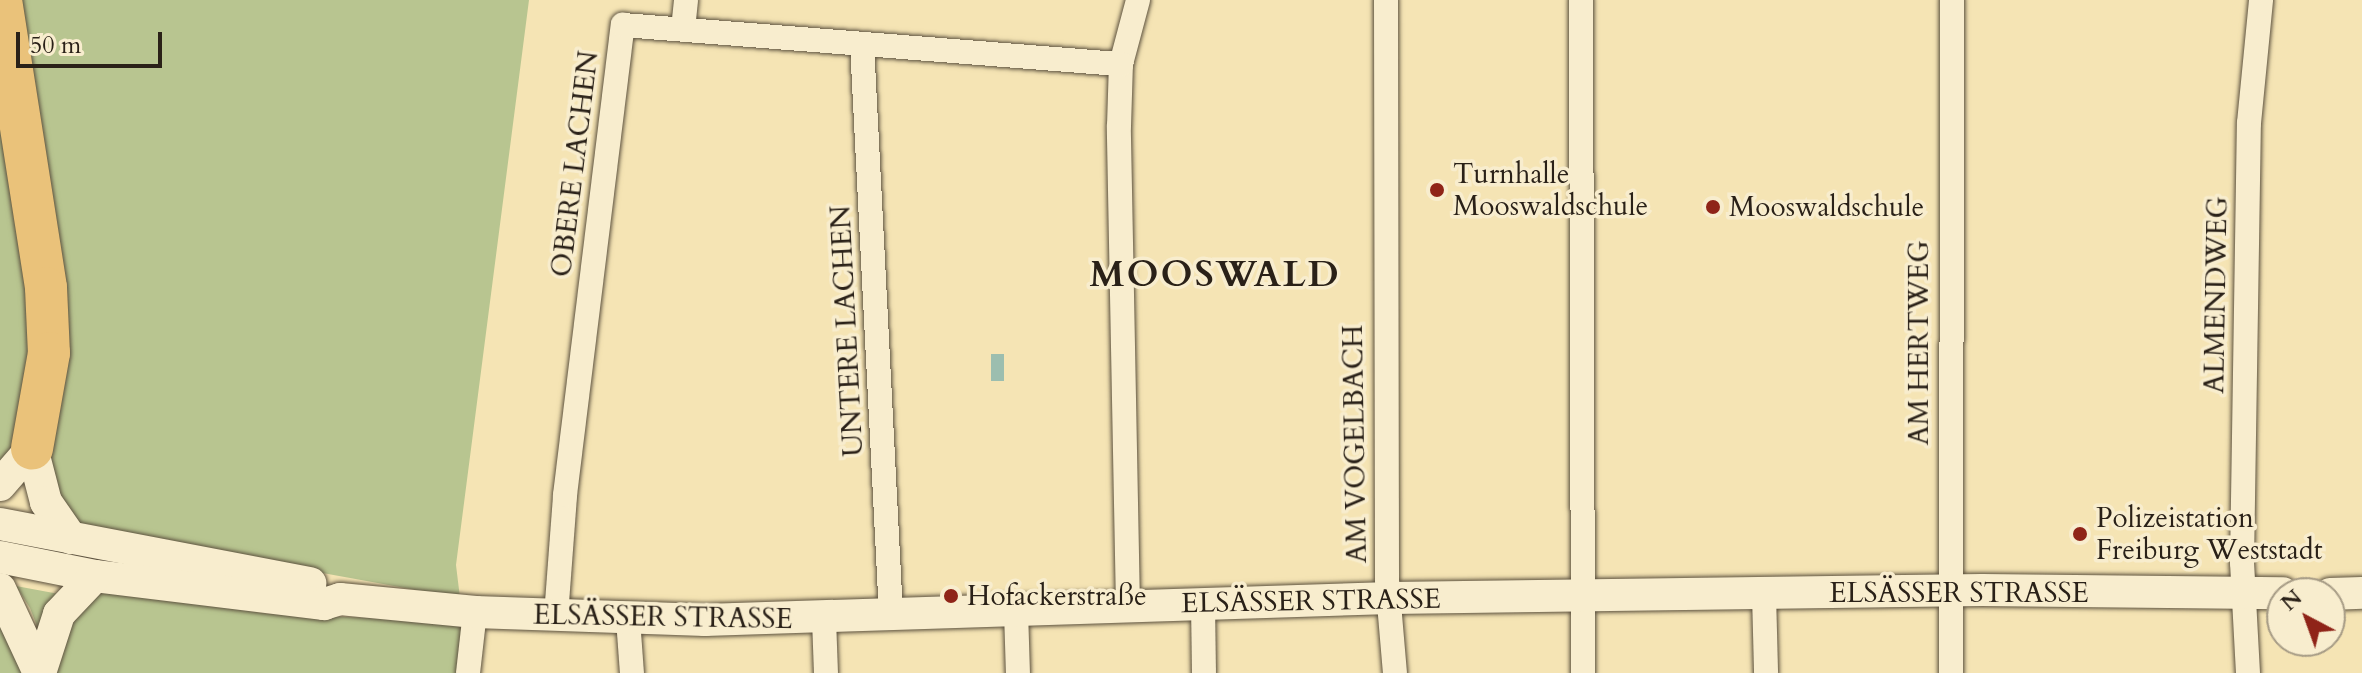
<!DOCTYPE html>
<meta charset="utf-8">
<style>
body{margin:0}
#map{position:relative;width:2362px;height:673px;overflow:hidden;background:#f5e4b4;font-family:Cardo,serif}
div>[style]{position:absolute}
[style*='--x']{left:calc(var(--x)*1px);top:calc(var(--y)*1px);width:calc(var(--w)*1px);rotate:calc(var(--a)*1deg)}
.green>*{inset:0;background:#b8c590}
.water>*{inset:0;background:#9cbeaf}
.roads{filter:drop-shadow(0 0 2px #5d523f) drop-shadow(0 0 2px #5d523f)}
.street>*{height:24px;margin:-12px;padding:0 12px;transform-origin:12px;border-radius:12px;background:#f8edce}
.secondary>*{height:32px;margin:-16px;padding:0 16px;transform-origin:16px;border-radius:16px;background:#f8edce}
.highway>*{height:42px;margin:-21px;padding:0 21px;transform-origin:21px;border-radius:21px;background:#eac27a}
.dots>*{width:22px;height:22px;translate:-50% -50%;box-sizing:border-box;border:4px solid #f8edce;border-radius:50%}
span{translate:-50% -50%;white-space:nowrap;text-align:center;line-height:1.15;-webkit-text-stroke:7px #f8edce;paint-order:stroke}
.street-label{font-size:28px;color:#2a2118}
.poi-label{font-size:28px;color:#2a2118}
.left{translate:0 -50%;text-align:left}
.district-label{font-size:36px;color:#2a2118;font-weight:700;letter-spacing:2px}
.north{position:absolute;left:2266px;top:577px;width:80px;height:80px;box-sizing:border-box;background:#f8edce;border:2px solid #a69b85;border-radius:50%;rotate:319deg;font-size:22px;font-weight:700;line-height:32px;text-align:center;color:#2a2118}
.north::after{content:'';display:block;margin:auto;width:28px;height:36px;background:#8f2418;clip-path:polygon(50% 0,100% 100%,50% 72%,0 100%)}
.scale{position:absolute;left:16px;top:32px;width:146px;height:36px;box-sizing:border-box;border:4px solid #2a2118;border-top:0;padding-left:10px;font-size:24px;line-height:28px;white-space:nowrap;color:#2a2118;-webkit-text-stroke:6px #f8edce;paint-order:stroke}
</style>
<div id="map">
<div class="green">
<i style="clip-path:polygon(12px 0,529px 0,456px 565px,460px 598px,109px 534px,79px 524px,54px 494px)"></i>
<i style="clip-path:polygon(0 40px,32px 257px,34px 405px,0 470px)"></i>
<i style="clip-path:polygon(16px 586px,59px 594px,39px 631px,30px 608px)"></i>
<i style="clip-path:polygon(102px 588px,269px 614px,448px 621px,462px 625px,460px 673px,51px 673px,65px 616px)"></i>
<i style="clip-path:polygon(0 604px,26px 673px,0 673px)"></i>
</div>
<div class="water">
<i style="clip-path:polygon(991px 354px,1004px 354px,1004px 381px,991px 381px)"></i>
</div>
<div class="roads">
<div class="street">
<i style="--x:1386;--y:0;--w:580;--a:89.9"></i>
<i style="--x:1387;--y:580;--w:93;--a:85.1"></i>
<i style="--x:1581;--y:0;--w:673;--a:89.83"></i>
<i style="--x:683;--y:29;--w:29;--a:-84"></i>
<i style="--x:862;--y:44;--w:572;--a:87.09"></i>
<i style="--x:1764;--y:594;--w:79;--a:88.5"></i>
<i style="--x:1203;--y:603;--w:70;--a:89.2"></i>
<i style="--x:1128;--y:607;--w:481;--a:-91.1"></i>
<i style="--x:1119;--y:126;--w:62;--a:-88.2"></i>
<i style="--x:1121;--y:64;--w:66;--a:-75.1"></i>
<i style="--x:1016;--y:611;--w:62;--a:88.2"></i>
<i style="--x:556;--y:616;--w:121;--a:-85.7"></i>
<i style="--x:565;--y:495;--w:474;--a:-83"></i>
<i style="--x:623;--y:25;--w:500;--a:4.5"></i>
<i style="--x:628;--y:619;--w:54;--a:85.8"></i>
<i style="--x:824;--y:619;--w:54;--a:87.9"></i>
<i style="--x:468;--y:673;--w:61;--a:-83.5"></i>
<i style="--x:1951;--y:673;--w:673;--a:-89.91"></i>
<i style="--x:2248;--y:673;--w:110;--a:-93.1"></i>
<i style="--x:2242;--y:563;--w:440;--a:-89.1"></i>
<i style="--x:2249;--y:123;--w:124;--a:-84.4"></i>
</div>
<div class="secondary">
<i style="--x:32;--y:448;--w:56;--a:75.5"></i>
<i style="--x:46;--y:502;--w:44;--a:55.2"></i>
<i style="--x:0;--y:485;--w:49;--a:-49.1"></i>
<i style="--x:0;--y:524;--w:316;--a:10.8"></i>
<i style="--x:0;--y:557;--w:97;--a:11.3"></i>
<i style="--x:95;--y:576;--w:231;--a:7"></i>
<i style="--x:324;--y:604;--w:17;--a:-17"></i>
<i style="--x:340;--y:599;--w:136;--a:5.5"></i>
<i style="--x:475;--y:612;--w:230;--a:2"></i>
<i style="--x:705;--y:620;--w:686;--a:-1.84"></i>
<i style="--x:1391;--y:598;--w:591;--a:-0.78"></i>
<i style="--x:1982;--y:590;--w:301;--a:0.6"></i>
<i style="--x:0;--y:589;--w:93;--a:65.1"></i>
<i style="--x:2330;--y:594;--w:32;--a:-2"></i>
<i style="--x:40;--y:673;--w:62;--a:-72.1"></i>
<i style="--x:59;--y:614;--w:52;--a:-46.5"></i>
</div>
<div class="highway">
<i style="--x:1;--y:0;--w:291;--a:81.1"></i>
<i style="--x:46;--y:288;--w:65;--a:87.4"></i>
<i style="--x:49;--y:353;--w:97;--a:100.1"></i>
</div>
</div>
<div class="dots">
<i style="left:1437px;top:190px;background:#8f2418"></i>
<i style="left:1713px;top:207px;background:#8f2418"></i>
<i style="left:2080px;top:534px;background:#8f2418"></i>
<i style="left:951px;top:596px;background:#8f2418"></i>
</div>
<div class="street-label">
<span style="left:575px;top:164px;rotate:-83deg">OBERE LACHEN</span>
<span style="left:2216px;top:295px;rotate:-89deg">ALMENDWEG</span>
<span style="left:847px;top:331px;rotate:-93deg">UNTERE LACHEN</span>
<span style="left:1919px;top:343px;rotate:-90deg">AM HERTWEG</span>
<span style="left:1355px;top:444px;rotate:-91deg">AM VOGELBACH</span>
<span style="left:1959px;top:593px">ELSÄSSER STRASSE</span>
<span style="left:1311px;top:601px;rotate:-1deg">ELSÄSSER STRASSE</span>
<span style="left:663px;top:617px;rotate:1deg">ELSÄSSER STRASSE</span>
</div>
<div class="poi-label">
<span class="left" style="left:1453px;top:190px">Turnhalle<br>Mooswaldschule</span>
<span class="left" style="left:1729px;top:207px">Mooswaldschule</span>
<span class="left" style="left:2096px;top:534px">Polizeistation<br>Freiburg Weststadt</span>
<span class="left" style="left:967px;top:596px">Hofackerstraße</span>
</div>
<div class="district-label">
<span style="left:1215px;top:275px">MOOSWALD</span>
</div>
<div class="north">N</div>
<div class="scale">50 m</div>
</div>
